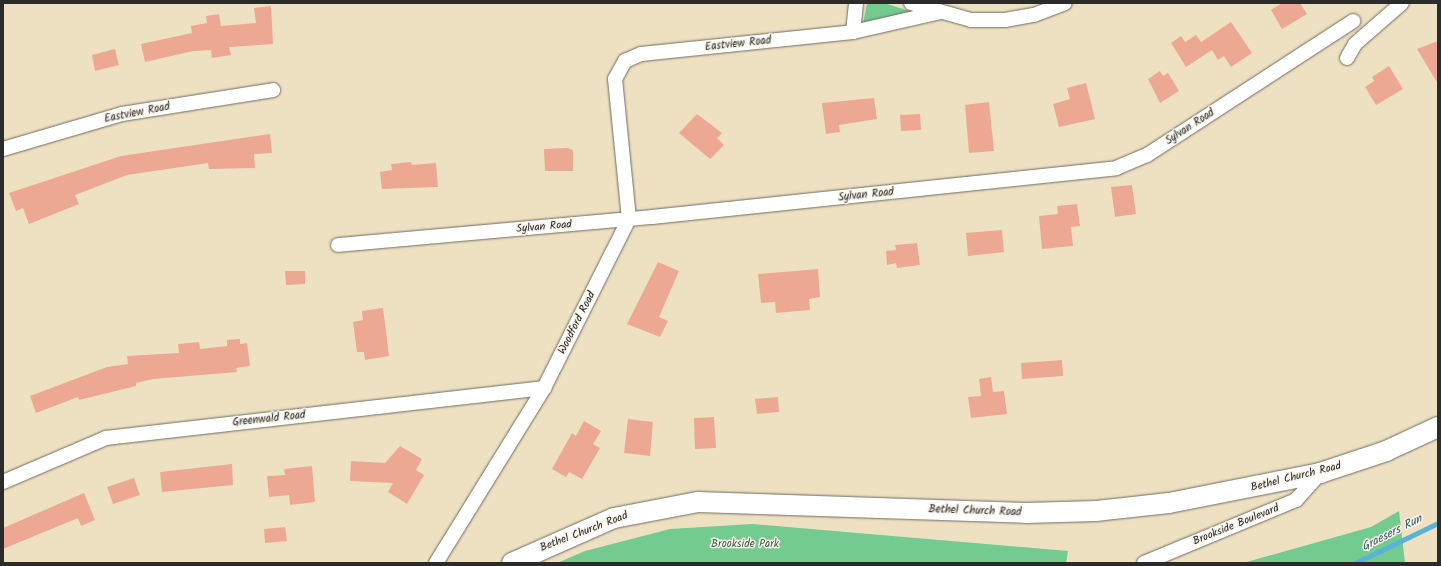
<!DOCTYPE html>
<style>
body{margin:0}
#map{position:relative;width:1441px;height:566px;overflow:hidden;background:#eee1c2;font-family:Kalam,sans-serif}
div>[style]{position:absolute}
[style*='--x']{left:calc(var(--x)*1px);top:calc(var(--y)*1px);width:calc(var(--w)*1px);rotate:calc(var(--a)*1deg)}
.green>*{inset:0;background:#73cb90}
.stream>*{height:5px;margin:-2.5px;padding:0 2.5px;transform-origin:2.5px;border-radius:2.5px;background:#5ab3d7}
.building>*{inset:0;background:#eda894}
.roads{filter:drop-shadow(0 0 1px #6f6b60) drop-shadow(0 0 1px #6f6b60)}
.street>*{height:14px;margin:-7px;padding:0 7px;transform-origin:7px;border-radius:7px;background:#fff}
.secondary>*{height:20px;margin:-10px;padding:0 10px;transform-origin:10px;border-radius:10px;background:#fff}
span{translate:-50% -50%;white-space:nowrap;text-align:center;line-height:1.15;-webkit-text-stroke:3px #f7f3e8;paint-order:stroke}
.street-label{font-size:11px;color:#2b2b2b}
.park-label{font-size:11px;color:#415b49}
.water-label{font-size:12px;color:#3b5b67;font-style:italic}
.frame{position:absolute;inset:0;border:4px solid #2b2b2b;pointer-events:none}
</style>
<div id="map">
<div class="green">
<i style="clip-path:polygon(867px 3px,884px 3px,916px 13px,863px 24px)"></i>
<i style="clip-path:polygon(1399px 511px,1405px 563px,1243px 563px,1371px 527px)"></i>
<i style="clip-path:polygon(752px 524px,1068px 551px,1066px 563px,557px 563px,585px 551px,670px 529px)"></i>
</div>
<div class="stream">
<i style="--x:1355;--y:563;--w:92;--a:-25.7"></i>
</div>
<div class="building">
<i style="clip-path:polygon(1282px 3px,1300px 3px,1307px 14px,1282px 29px,1271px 10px)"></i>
<i style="clip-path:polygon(271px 6px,273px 44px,229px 47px,231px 55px,212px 58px,211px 50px,193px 51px,145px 62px,141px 44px,192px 33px,191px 26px,207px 23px,206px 16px,219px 14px,221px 26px,256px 23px,254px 8px)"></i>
<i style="clip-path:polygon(1231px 22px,1252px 53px,1231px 67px,1224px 56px,1218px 60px,1212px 50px,1186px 67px,1171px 43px,1181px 36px,1185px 42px,1196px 35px,1201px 42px)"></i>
<i style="clip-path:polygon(1438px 41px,1438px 84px,1417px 49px)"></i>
<i style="clip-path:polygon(115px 49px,119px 65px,95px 71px,92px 55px)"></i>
<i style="clip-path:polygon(1389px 66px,1403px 89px,1376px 105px,1365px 87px,1374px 81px,1372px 77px)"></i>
<i style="clip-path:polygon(1160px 71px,1163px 76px,1168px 73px,1179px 91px,1160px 103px,1148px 79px)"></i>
<i style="clip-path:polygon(1086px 83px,1095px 119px,1059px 127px,1053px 104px,1070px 99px,1067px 88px)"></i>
<i style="clip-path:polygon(874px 98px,877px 119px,839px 125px,840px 132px,826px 134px,822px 103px)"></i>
<i style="clip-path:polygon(989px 102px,994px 151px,969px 153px,965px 105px)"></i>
<i style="clip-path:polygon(697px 114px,722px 133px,717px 138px,724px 145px,710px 159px,679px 133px)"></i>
<i style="clip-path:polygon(920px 114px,921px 130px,901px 131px,900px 115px)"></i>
<i style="clip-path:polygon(270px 134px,272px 153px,254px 154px,255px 168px,209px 169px,208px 163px,127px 175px,75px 195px,79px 204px,29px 224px,23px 208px,16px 211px,9px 193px,121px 156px)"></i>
<i style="clip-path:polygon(567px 148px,573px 150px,573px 171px,545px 171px,544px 149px)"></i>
<i style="clip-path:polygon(411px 162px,412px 165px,436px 163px,438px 187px,382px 189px,380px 172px,392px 170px,391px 164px)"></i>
<i style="clip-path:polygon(1132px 185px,1136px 214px,1115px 217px,1111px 187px)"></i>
<i style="clip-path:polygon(1077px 204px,1080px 226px,1071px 227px,1073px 246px,1042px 249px,1039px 216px,1058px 214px,1057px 206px)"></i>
<i style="clip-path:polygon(1002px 230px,1004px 252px,968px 256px,966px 233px)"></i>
<i style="clip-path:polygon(917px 243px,920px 265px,897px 268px,896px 263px,887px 265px,886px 251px,896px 250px,895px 245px)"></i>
<i style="clip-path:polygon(658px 262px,679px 271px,659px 317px,668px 321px,660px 337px,627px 324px)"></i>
<i style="clip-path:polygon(818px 269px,820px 297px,809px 299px,810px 310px,776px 313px,775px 302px,761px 303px,758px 274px)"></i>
<i style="clip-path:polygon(285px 271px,305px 271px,305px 284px,286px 285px)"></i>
<i style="clip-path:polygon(383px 308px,389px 356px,365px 360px,364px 352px,357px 352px,353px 322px,363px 320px,362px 311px)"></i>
<i style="clip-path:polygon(240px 339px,240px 344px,247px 343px,250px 366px,236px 368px,237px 372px,153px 379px,136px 383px,136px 386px,79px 400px,78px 397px,36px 413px,30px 396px,107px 367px,128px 364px,127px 356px,179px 353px,178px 344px,199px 342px,200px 349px,227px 346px,227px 340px)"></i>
<i style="clip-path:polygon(1062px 360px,1063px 376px,1022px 379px,1021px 363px)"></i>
<i style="clip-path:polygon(991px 377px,993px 392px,1004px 391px,1007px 414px,971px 418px,968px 397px,981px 396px,979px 379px)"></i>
<i style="clip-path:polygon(778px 397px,779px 412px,757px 414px,755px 399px)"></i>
<i style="clip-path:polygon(714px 417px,716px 448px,695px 449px,694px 418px)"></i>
<i style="clip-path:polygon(628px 419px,653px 422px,650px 456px,624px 453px)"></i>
<i style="clip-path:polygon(584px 421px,601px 431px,593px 444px,600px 448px,582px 479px,569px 472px,566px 477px,552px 469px,572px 433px,576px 436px)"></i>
<i style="clip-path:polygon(400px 446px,422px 459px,416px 470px,424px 475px,407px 504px,388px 492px,393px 483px,350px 481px,351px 461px,385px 463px)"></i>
<i style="clip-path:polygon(232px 464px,233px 485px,162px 492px,160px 472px)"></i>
<i style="clip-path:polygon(312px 466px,315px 502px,290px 505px,289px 495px,269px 497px,267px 476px,285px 475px,284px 469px)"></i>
<i style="clip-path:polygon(134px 478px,140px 495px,113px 504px,107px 487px)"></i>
<i style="clip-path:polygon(84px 493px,95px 520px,81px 526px,78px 518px,3px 549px,3px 528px)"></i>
<i style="clip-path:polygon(285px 527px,287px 541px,265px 543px,264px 529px)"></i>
</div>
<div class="roads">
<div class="street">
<i style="--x:911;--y:3;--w:62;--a:15.8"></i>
<i style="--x:971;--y:20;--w:34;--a:0"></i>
<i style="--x:1005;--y:20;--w:29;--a:-10"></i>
<i style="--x:1034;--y:15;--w:33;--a:-21"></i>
<i style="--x:853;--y:32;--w:29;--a:-84"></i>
<i style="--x:1347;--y:58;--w:16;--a:-60"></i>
<i style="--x:1355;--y:44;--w:62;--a:-41.1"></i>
<i style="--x:3;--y:149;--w:124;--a:-16.4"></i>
<i style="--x:122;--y:114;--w:153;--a:-9"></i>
<i style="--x:338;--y:245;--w:315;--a:-5.1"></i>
<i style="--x:652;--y:217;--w:467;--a:-6"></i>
<i style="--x:1116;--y:168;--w:34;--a:-23"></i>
<i style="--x:1147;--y:155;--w:246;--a:-33"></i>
<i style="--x:3;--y:482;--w:112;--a:-23.1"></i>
<i style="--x:106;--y:438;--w:441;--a:-6.5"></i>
<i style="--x:436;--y:563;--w:206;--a:-58.3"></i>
<i style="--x:544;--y:388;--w:189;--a:-63.3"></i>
<i style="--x:629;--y:219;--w:141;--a:-95.7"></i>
<i style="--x:615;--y:79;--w:21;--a:-61"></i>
<i style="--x:625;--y:61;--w:17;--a:-24"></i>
<i style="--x:641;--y:54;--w:213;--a:-5.9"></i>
<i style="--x:853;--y:32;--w:89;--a:-12.9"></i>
<i style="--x:1144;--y:563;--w:165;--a:-22.5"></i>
<i style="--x:1296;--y:500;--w:36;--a:-48"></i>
</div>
<div class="secondary">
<i style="--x:512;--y:563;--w:111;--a:-23.8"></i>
<i style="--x:614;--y:518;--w:86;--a:-10.8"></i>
<i style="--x:698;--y:502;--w:328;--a:1.9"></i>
<i style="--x:1026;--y:513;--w:70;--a:-1.6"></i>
<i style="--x:1096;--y:511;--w:73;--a:-6.3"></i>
<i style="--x:1169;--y:503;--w:154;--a:-11.2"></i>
<i style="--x:1320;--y:473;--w:70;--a:-18.4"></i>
<i style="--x:1386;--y:451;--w:57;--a:-24.8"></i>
</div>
</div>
<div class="street-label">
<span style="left:738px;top:44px;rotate:-6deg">Eastview Road</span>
<span style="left:137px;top:113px;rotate:-11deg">Eastview Road</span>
<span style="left:1190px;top:127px;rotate:-33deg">Sylvan Road</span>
<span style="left:866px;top:195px;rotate:-6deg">Sylvan Road</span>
<span style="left:544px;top:227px;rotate:-5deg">Sylvan Road</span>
<span style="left:577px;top:323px;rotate:-63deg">Woodford Road</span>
<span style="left:269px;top:419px;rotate:-6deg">Greenwald Road</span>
<span style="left:1296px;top:477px;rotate:-14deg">Bethel Church Road</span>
<span style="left:975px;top:511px;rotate:2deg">Bethel Church Road</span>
<span style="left:1236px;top:525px;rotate:-22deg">Brookside Boulevard</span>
<span style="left:584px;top:532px;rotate:-21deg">Bethel Church Road</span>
</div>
<div class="park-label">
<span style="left:745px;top:544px">Brookside Park</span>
</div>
<div class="water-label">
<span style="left:1392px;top:533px;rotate:-27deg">Graesers Run</span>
</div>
<div class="frame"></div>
</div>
